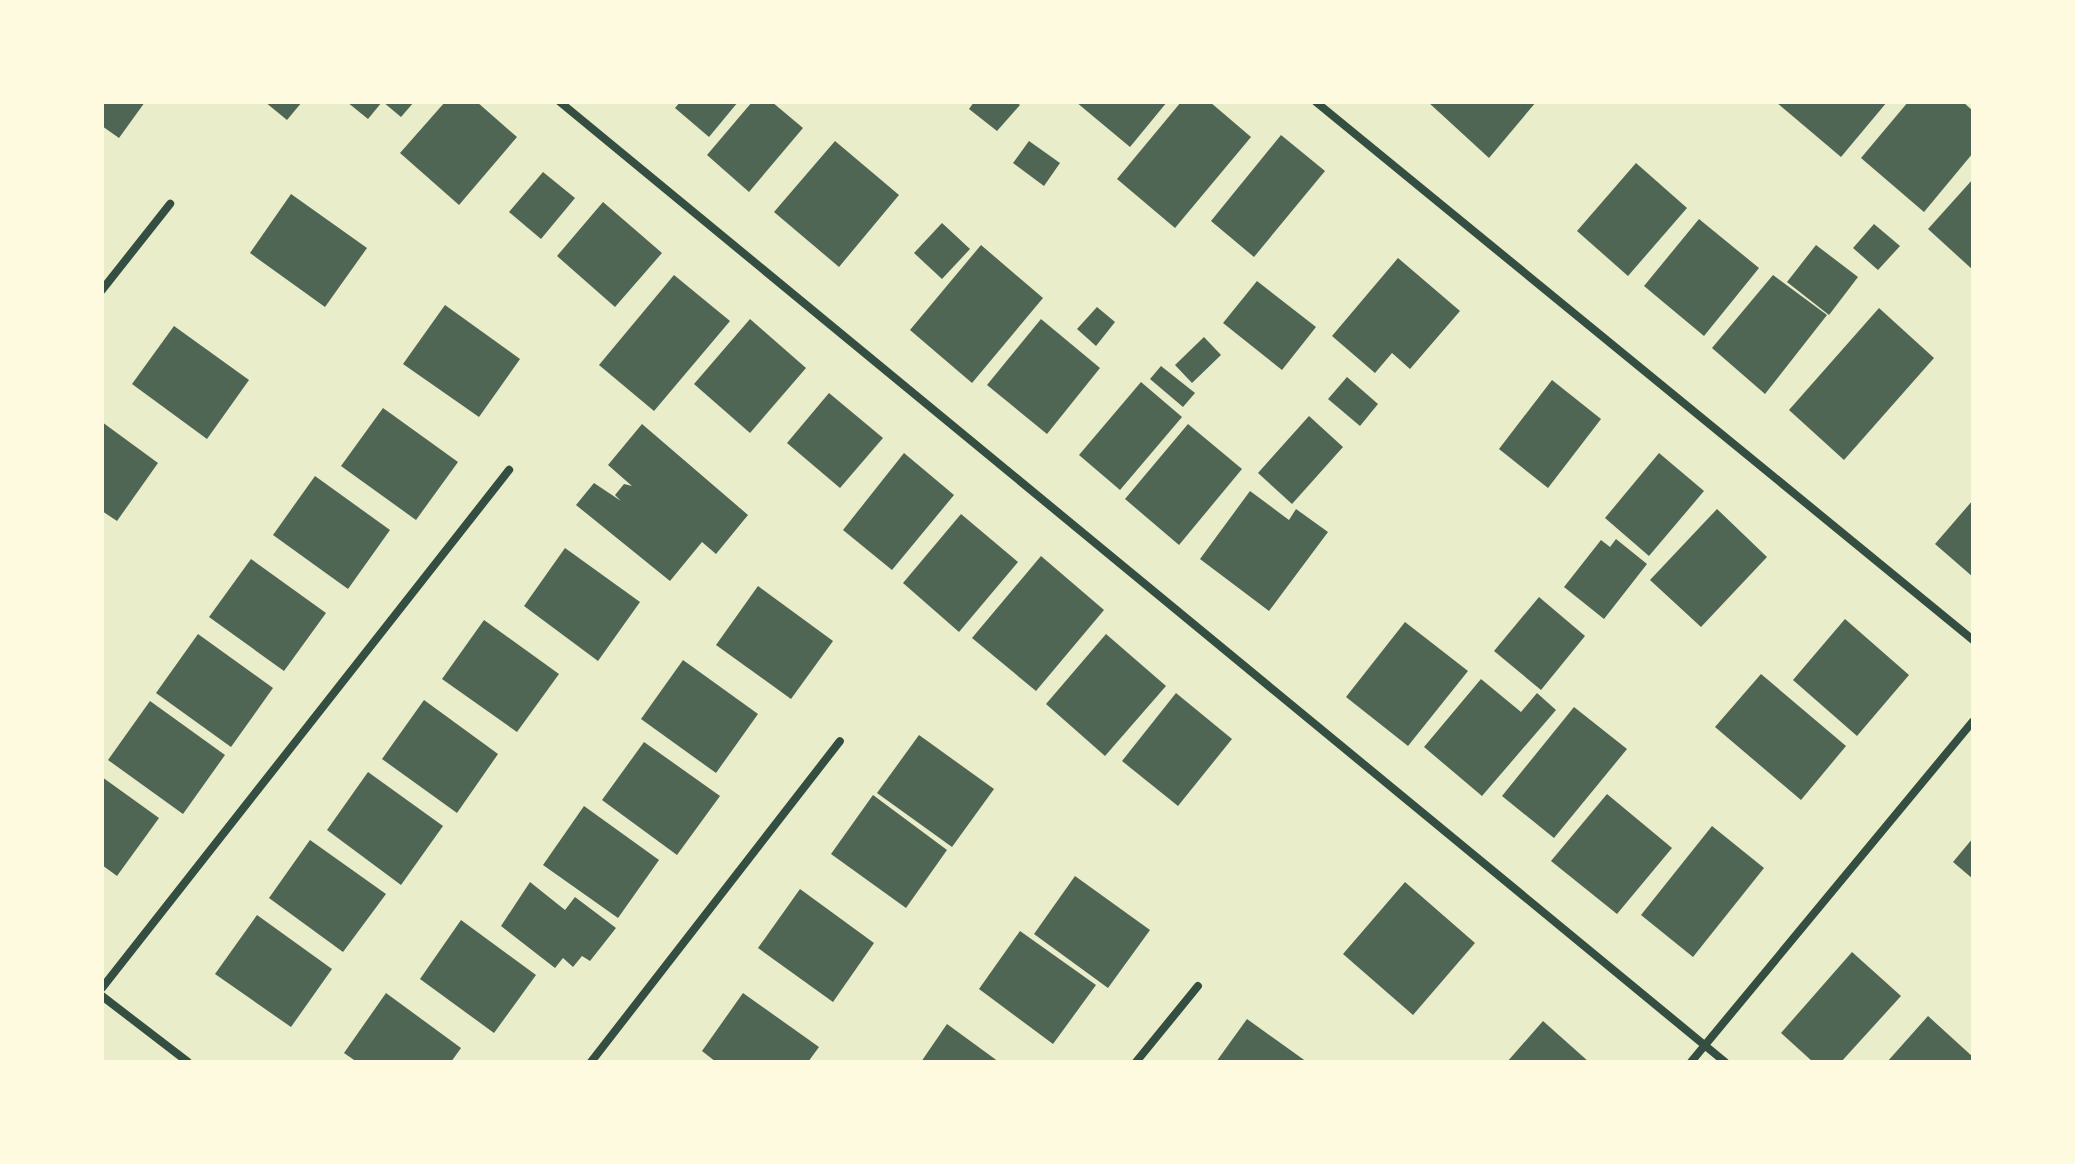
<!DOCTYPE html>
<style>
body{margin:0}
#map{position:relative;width:2075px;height:1164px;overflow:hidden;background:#e9edc9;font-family:Inter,sans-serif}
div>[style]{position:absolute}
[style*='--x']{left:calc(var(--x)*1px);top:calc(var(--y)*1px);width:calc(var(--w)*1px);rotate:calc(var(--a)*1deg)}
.building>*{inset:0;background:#4f6655}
.minor>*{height:8px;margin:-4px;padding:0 4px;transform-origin:4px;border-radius:4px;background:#344e41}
span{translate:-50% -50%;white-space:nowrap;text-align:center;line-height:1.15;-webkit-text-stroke:7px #fefae0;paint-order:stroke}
.frame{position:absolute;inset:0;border:104px solid #fefae0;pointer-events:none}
</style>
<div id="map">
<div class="building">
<i style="clip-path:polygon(102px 102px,145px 102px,119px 138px,102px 126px)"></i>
<i style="clip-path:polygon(265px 102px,302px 102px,287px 120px)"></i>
<i style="clip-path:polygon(347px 102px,382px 102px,368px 119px)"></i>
<i style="clip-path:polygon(383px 102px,414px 102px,401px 117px)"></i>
<i style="clip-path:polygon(445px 102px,477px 102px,517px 137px,459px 205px,400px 153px)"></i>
<i style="clip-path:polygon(680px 102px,738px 102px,709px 137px,675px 108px)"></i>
<i style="clip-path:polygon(752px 102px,772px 102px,803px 128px,749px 192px,707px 155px)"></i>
<i style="clip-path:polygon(974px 102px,1016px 102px,1020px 105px,997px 131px,969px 109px)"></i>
<i style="clip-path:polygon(1076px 102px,1167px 102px,1130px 147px)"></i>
<i style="clip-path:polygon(1181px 102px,1210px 102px,1251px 137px,1175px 228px,1117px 179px)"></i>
<i style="clip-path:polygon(1428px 102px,1536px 102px,1489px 158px)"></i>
<i style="clip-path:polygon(1776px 102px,1887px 102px,1841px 157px)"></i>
<i style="clip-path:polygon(1908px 102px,1963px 102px,1973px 111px,1973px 153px,1924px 212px,1861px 158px)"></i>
<i style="clip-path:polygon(1281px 135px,1325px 171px,1254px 257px,1211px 221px)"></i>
<i style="clip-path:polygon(835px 141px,899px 195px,839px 267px,774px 212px)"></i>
<i style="clip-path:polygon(1029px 141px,1060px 163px,1044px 186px,1013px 163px)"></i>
<i style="clip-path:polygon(1636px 163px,1687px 208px,1628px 276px,1577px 231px)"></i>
<i style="clip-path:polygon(543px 172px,575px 198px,541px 239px,509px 212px)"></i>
<i style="clip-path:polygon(1973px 179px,1973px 270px,1928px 229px)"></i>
<i style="clip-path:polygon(291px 194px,367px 248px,325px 307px,250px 253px)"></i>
<i style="clip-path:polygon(603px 202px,662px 253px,615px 307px,557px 256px)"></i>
<i style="clip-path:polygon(1699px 219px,1759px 268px,1704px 336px,1644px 286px)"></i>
<i style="clip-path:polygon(942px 223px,970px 249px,942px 279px,914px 253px)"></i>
<i style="clip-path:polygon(1874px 224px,1900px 246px,1878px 270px,1853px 248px)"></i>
<i style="clip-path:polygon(981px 245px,1043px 298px,972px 383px,910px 330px)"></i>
<i style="clip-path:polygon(1816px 245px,1858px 277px,1829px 315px,1787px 282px)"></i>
<i style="clip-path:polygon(1398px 258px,1460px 311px,1410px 369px,1392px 353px,1375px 373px,1332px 336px)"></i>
<i style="clip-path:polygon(674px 275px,730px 321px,654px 411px,599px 365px)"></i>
<i style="clip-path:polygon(1773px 275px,1827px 315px,1765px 394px,1712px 348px)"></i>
<i style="clip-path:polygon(1257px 281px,1316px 327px,1282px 370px,1223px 323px)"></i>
<i style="clip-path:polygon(445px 305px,520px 359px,479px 417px,403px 364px)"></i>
<i style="clip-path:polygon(1097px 307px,1115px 322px,1096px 346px,1077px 329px)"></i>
<i style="clip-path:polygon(1879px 308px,1934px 358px,1844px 460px,1789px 410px)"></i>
<i style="clip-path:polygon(750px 319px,806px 368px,750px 433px,694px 384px)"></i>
<i style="clip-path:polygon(1041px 319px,1100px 368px,1047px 434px,987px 385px)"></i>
<i style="clip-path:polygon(174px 326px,249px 380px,207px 439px,132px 384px)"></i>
<i style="clip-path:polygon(1204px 337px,1221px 355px,1192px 383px,1175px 365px)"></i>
<i style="clip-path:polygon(1161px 366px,1195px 393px,1183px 407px,1150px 379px)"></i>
<i style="clip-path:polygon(1347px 377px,1378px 404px,1360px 426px,1328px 399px)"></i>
<i style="clip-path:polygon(1552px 380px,1601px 419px,1548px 488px,1499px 449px)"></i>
<i style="clip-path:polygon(1141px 382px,1182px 417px,1120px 490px,1079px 455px)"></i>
<i style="clip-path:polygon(829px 393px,883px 438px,840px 488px,787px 443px)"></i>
<i style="clip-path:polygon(383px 408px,458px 462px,416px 520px,341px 466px)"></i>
<i style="clip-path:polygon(1309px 416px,1343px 447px,1292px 504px,1258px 473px)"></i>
<i style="clip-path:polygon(102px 422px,158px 463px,117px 521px,102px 511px)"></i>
<i style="clip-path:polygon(642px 424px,748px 515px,716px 554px,702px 542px,670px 581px,576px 505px,594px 483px,621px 501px,615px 495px,624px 484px,632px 486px,608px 465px)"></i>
<i style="clip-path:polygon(1188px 424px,1242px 469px,1179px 545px,1125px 499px)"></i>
<i style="clip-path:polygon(904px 453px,954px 495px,892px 570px,843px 530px)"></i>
<i style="clip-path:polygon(1659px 453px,1704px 491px,1649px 556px,1605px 518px)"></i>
<i style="clip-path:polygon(315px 476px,390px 530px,348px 589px,273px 535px)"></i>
<i style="clip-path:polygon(1250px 491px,1289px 520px,1296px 509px,1328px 532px,1269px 611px,1200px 559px)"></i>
<i style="clip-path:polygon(1973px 500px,1973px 577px,1935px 544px)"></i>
<i style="clip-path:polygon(1717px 509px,1767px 557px,1701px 627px,1650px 580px)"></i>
<i style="clip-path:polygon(961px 514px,1018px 562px,959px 632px,903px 583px)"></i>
<i style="clip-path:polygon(1616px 539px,1647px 564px,1604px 619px,1564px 587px,1601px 540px,1610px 547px)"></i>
<i style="clip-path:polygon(565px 548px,640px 602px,598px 661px,524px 606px)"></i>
<i style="clip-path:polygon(1041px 556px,1104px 610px,1036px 691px,972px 638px)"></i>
<i style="clip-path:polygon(251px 559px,326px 613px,284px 671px,209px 617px)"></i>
<i style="clip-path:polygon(758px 586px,833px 641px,791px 699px,716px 645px)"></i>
<i style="clip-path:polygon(1539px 597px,1585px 636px,1541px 690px,1494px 651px)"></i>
<i style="clip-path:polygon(1845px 619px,1909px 675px,1857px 736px,1793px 680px)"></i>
<i style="clip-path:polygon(484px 620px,559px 674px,517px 732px,442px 679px)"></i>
<i style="clip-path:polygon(1405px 622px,1468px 671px,1408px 746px,1346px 697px)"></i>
<i style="clip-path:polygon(198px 634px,273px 688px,231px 747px,156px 693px)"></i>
<i style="clip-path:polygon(1106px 634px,1166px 686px,1105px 756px,1046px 704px)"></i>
<i style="clip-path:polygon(683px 660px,758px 714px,716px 773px,641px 719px)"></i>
<i style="clip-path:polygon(1761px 674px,1846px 746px,1801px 800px,1715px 727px)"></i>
<i style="clip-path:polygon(1481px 679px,1521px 712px,1537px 693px,1556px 710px,1482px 796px,1424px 747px)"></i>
<i style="clip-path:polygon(1176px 693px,1232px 739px,1178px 806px,1122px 761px)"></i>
<i style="clip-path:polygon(424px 700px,498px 754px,457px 813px,382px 759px)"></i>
<i style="clip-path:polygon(150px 701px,225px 755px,183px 814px,108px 760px)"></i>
<i style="clip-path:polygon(1574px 707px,1627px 749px,1554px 838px,1502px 796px)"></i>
<i style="clip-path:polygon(919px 735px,994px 789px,952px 847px,877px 793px)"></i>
<i style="clip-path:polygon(644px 742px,720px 796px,677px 855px,602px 800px)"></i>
<i style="clip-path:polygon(368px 772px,443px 826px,401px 885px,327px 830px)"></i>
<i style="clip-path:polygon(102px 777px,159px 818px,117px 876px,102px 865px)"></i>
<i style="clip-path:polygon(1607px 794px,1672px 848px,1617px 914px,1551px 861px)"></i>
<i style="clip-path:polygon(873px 795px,947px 850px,906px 908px,831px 854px)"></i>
<i style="clip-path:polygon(584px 806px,659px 860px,618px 918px,543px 865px)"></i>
<i style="clip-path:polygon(1712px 826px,1764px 868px,1693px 957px,1641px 915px)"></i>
<i style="clip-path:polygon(1973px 838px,1973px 879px,1953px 862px)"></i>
<i style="clip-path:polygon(310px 840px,386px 894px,343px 952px,269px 898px)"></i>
<i style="clip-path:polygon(1075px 876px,1150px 930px,1108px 988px,1034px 934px)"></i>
<i style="clip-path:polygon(530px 882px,565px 910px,575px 897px,616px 928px,590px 961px,582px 956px,573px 967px,563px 958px,555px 968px,501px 926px)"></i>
<i style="clip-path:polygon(1405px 882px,1475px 943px,1413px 1015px,1343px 954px)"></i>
<i style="clip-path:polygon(800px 889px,874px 943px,833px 1002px,758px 948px)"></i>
<i style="clip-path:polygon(257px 915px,332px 969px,291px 1027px,215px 974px)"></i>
<i style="clip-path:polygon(461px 920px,536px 975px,494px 1033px,420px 979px)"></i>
<i style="clip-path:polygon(1020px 931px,1096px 985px,1053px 1044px,979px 989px)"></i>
<i style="clip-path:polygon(1852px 952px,1901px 996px,1841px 1062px,1813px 1062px,1781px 1033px)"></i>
<i style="clip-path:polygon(386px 993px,461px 1048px,451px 1062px,357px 1062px,344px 1053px)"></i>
<i style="clip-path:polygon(743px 993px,819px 1047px,808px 1062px,716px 1062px,702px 1051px)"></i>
<i style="clip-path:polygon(1928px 1016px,1973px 1057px,1973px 1062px,1887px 1062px)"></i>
<i style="clip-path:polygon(1247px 1019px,1307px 1062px,1216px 1062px)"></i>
<i style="clip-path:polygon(1543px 1021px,1589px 1062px,1507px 1062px)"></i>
<i style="clip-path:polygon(947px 1024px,999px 1062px,921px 1062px)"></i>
</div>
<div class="minor">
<i style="--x:560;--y:102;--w:1510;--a:39.49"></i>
<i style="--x:1316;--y:102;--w:849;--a:39.31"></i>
<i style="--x:102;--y:290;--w:110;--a:-51.7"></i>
<i style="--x:102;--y:988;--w:659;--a:-51.84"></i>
<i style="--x:102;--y:996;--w:108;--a:37.5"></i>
<i style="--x:591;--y:1062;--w:406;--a:-52.2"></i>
<i style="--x:1136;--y:1062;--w:98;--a:-50.8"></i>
<i style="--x:1691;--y:1062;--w:442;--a:-50.4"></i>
</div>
<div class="frame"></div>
</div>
